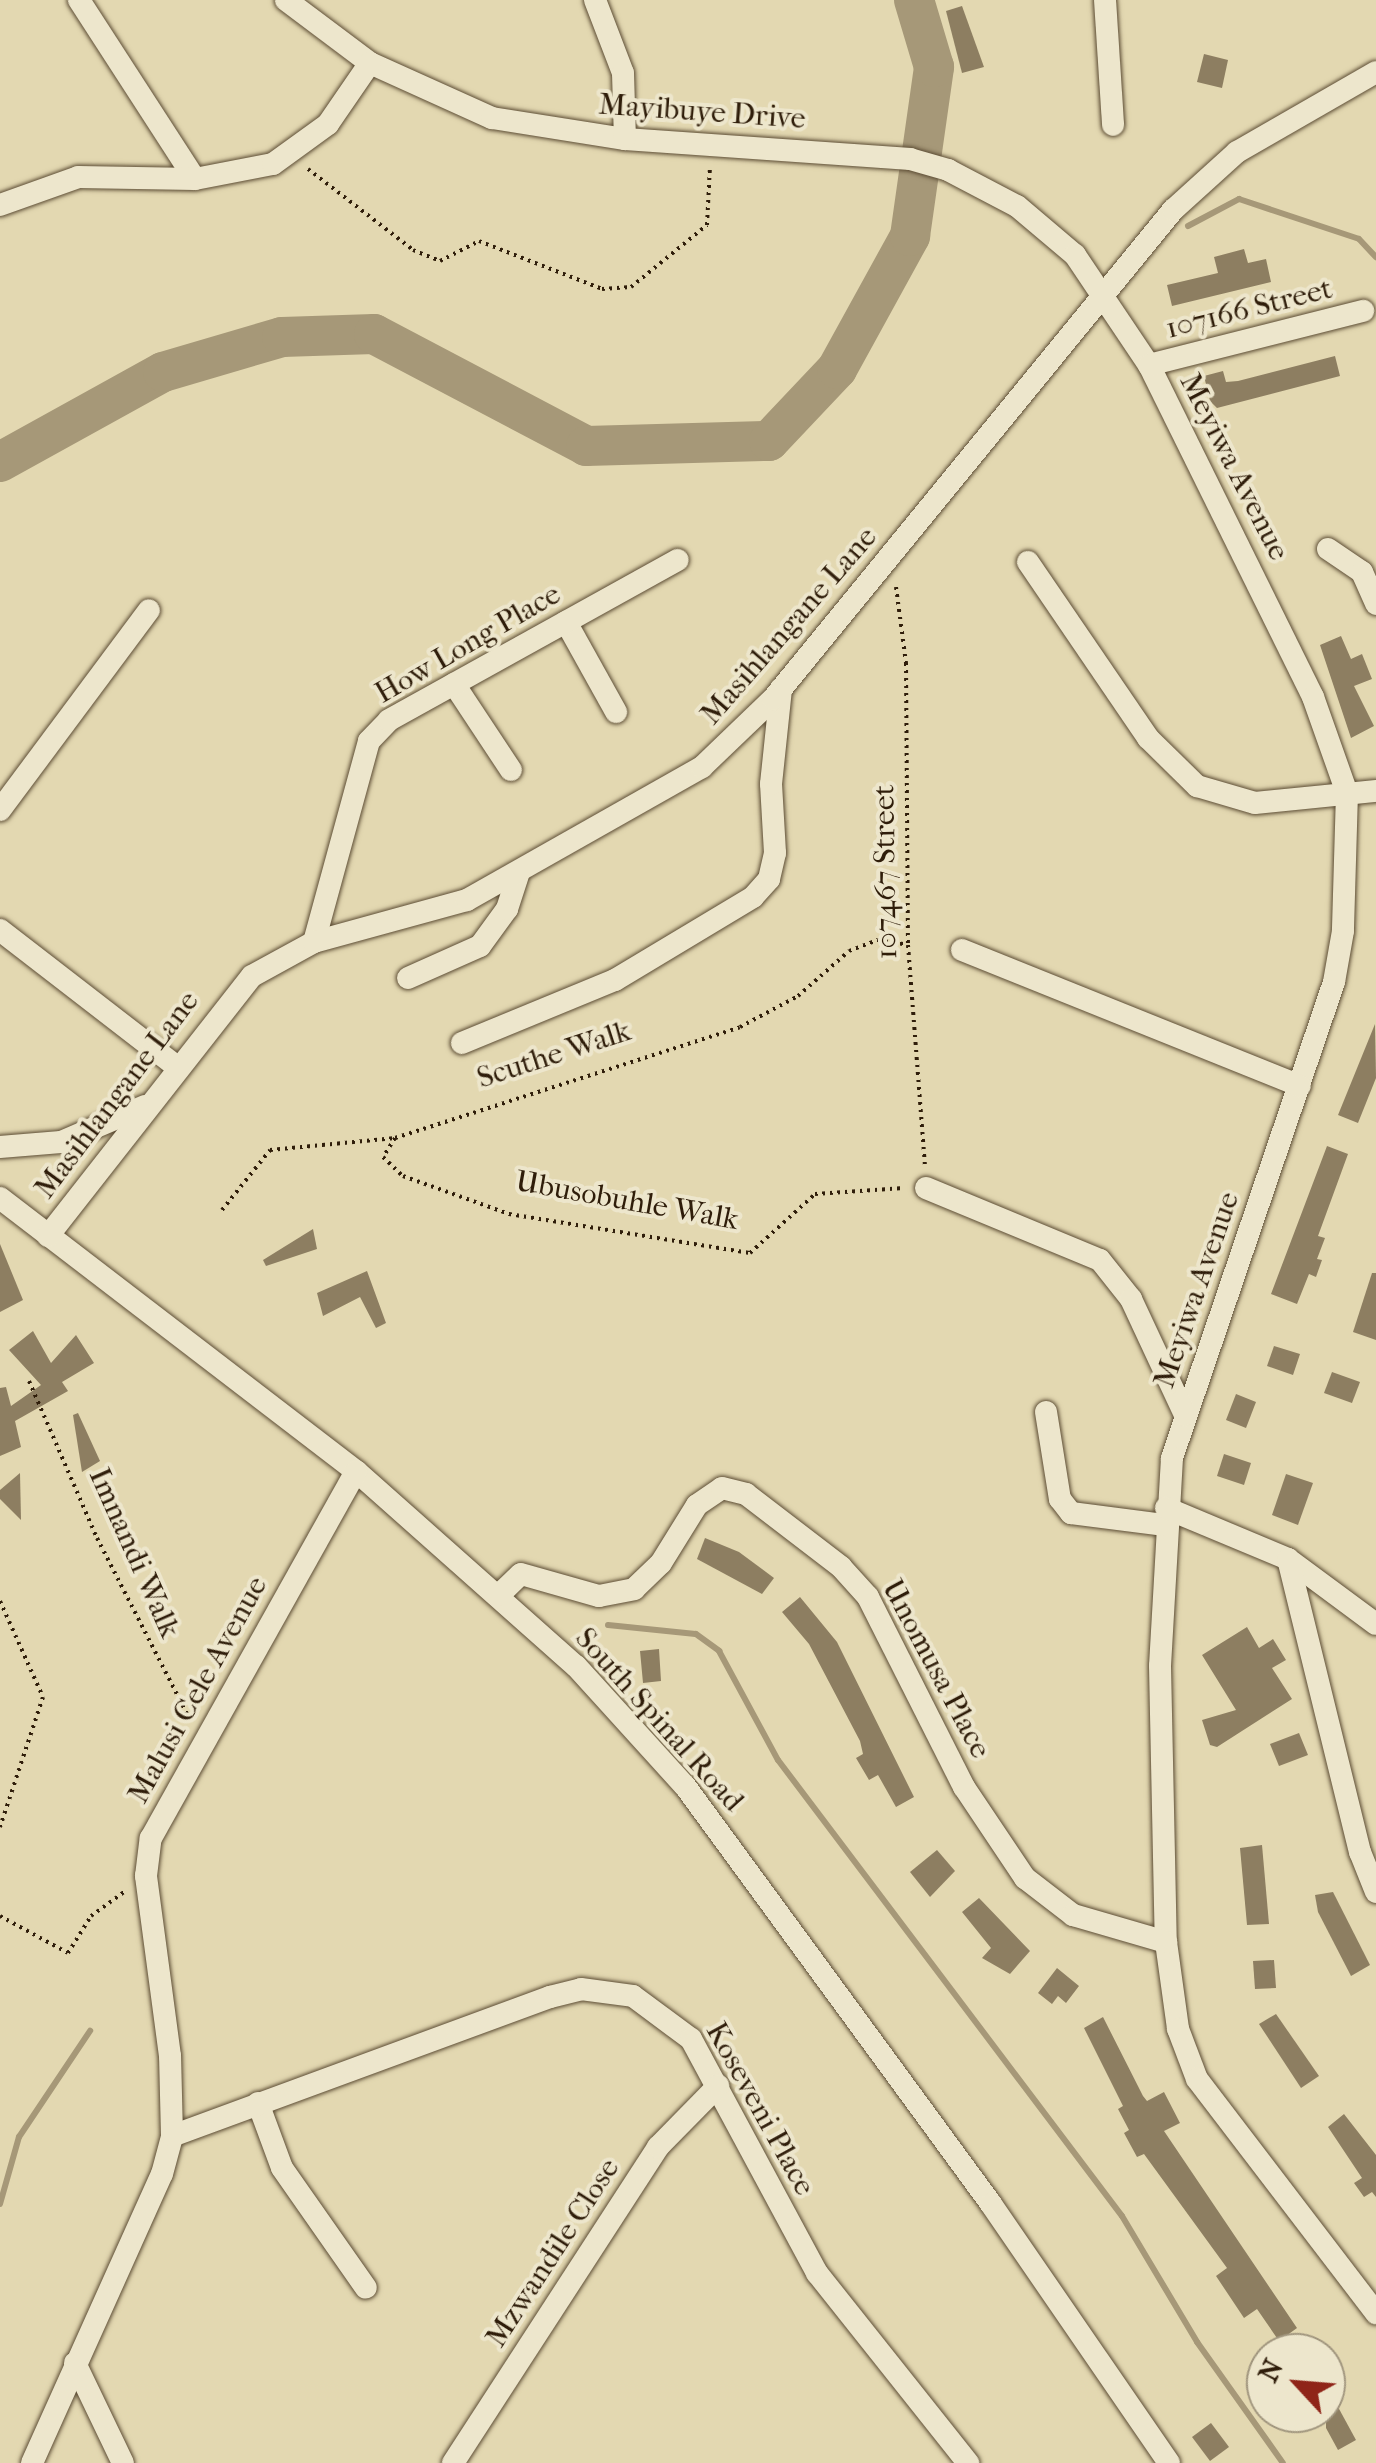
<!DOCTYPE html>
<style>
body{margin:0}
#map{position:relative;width:1376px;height:2463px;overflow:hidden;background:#e3d8b1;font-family:"IM FELL French Canon",serif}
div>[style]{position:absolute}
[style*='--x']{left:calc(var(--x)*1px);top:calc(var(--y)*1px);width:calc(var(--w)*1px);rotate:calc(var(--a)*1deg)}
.stream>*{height:6px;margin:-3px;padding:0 3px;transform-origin:3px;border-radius:3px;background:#a69878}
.river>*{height:40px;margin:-20px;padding:0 20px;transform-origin:20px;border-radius:20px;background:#a69878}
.building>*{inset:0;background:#8d7e61}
.path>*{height:4px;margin-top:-2px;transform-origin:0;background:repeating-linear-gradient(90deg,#2f1d0a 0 2.5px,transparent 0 7.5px)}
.roads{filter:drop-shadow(0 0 2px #5c4c34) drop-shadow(0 0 2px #5c4c34)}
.minor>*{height:22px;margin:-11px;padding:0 11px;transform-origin:11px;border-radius:11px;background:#ede6cc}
span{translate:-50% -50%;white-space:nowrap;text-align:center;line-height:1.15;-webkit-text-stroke:8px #ede6cc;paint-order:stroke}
.street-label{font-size:30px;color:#2f1d0a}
.north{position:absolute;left:1246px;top:2333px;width:100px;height:100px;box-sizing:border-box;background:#ede6cc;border:2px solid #a1967e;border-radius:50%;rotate:296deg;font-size:28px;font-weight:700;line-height:40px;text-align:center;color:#2f1d0a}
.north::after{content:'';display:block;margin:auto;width:35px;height:45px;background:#8f2418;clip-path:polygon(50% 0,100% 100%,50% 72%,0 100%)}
</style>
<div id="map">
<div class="stream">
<i style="--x:1188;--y:226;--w:58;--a:-27.9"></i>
<i style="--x:1239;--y:199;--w:126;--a:18.4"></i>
<i style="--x:1359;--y:239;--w:25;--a:47"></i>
<i style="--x:608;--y:1625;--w:88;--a:5.8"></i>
<i style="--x:696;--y:1634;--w:29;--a:36"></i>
<i style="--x:719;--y:1651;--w:124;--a:61.6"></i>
<i style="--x:778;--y:1760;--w:571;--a:52.97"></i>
<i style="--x:1122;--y:2216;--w:147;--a:59.2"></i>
<i style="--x:1197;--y:2342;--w:148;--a:54.6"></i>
<i style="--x:0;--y:2204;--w:70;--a:-74.2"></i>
<i style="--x:19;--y:2137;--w:128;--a:-56.2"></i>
</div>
<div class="river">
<i style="--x:0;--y:462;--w:186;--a:-28.9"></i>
<i style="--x:163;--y:372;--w:124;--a:-16.4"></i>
<i style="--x:282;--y:337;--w:92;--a:-1.9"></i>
<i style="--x:374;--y:334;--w:240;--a:27.8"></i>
<i style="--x:586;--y:446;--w:183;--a:-1.6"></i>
<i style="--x:769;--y:441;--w:99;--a:-46.6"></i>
<i style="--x:837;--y:369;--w:152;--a:-61.2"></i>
<i style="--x:910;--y:236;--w:171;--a:-81.9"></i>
<i style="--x:934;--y:67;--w:70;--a:-106.6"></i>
</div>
<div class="building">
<i style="clip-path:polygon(962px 6px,984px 67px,962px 73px,946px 11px)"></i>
<i style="clip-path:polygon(1204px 54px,1228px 60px,1222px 88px,1197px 82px)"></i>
<i style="clip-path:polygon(1244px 249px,1248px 263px,1266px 259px,1271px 282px,1172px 306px,1167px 285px,1218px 273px,1214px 257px)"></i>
<i style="clip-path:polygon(1335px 356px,1340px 376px,1217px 408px,1210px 401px,1204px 376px,1223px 371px,1226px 382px,1238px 381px)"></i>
<i style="clip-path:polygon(1341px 636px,1351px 659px,1362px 654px,1372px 679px,1354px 686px,1374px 726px,1351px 738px,1320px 645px)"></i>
<i style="clip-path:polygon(1375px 1024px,1376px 1078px,1358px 1123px,1338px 1115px)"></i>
<i style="clip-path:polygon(1327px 1146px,1348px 1154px,1318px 1236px,1325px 1238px,1317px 1259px,1322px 1260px,1316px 1277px,1309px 1274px,1297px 1304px,1271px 1294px)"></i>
<i style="clip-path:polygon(313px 1229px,317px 1249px,266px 1266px,263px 1260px)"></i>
<i style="clip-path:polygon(0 1244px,23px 1300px,0 1312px)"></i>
<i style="clip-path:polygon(367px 1271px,386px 1323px,376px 1328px,360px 1297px,323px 1316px,317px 1293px)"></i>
<i style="clip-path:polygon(1372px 1273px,1376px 1273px,1376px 1340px,1353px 1332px)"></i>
<i style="clip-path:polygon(33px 1331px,51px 1363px,76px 1335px,94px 1363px,62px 1382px,68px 1391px,15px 1421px,21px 1447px,0 1456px,0 1388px,6px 1387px,11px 1406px,41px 1385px,9px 1350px)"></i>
<i style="clip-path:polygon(1274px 1346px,1300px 1354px,1293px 1375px,1267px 1366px)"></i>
<i style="clip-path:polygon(1332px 1372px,1360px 1382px,1352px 1403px,1324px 1393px)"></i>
<i style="clip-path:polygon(1236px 1394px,1256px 1402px,1246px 1428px,1226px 1420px)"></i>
<i style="clip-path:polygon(78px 1413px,100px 1461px,82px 1472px,73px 1415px)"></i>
<i style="clip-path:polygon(1224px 1454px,1251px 1463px,1244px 1485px,1217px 1476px)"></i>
<i style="clip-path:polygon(20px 1473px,21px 1520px,0 1499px,0 1490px)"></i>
<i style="clip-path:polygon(1286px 1474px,1313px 1483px,1298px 1525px,1272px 1515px)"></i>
<i style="clip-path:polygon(705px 1538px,739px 1552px,774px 1578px,762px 1594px,697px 1559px)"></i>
<i style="clip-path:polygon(800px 1597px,837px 1642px,914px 1797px,896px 1807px,878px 1775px,869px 1780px,856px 1758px,863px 1754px,860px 1741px,809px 1644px,782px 1612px)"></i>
<i style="clip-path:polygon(1247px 1627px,1259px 1648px,1273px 1639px,1286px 1660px,1272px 1668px,1292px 1699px,1217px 1747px,1210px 1745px,1202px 1720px,1236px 1710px,1202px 1655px)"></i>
<i style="clip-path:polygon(659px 1649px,661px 1681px,643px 1683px,640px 1651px)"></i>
<i style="clip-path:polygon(1299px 1733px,1308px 1755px,1279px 1766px,1270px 1744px)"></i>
<i style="clip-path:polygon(1262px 1845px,1269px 1924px,1247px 1925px,1240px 1848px)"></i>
<i style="clip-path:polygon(937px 1850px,955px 1871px,930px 1897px,910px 1872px)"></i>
<i style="clip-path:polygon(1333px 1892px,1370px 1965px,1351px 1976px,1318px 1912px,1315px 1895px)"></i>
<i style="clip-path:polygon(979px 1898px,1030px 1951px,1010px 1974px,982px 1958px,991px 1948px,962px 1912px)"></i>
<i style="clip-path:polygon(1274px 1960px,1276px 1988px,1255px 1989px,1253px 1961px)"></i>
<i style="clip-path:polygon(1057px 1968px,1079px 1986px,1066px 2003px,1058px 1996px,1052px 2004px,1038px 1993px)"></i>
<i style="clip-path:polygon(1276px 2014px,1319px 2076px,1301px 2088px,1259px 2024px)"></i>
<i style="clip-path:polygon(1103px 2017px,1143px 2096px,1147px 2101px,1164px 2092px,1180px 2123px,1164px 2131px,1297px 2328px,1279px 2341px,1257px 2309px,1244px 2318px,1216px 2276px,1227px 2268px,1144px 2154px,1137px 2157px,1124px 2133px,1129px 2130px,1118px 2109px,1123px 2106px,1084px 2028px)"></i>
<i style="clip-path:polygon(1344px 2114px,1376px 2155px,1376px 2197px,1372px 2192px,1364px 2197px,1354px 2183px,1362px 2178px,1328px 2127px)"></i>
<i style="clip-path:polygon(1326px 2385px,1356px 2440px,1338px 2450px,1326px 2428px)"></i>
<i style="clip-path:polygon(1211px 2423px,1229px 2447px,1210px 2461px,1192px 2437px)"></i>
</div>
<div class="path">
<i style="--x:308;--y:169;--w:133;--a:37.6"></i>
<i style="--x:413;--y:250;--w:29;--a:22"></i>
<i style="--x:440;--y:261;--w:44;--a:-27.1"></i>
<i style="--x:479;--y:241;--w:132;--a:21.3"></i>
<i style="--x:602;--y:289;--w:29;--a:-4"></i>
<i style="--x:631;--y:287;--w:98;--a:-39.2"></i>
<i style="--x:707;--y:225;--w:60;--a:-87.1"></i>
<i style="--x:896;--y:587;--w:77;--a:82.5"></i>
<i style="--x:906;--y:663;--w:282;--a:89.6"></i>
<i style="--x:908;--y:945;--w:222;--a:85.6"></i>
<i style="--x:395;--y:1138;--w:22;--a:122"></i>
<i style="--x:383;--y:1157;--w:28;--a:44"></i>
<i style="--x:403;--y:1176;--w:113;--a:19.7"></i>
<i style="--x:509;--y:1214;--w:244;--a:9.2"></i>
<i style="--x:750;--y:1253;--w:88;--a:-42.2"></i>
<i style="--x:815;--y:1194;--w:89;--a:-3.9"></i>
<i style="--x:222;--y:1210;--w:77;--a:-51.3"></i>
<i style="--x:270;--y:1150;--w:126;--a:-5.5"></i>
<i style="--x:395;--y:1138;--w:362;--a:-17.8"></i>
<i style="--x:740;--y:1027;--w:66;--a:-28.1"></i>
<i style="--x:798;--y:996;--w:68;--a:-41.4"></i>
<i style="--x:849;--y:951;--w:31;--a:-21"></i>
<i style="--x:878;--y:940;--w:30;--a:9"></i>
<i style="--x:29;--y:1381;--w:171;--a:66.6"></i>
<i style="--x:97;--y:1538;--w:204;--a:62.9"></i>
<i style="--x:0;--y:1601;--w:105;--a:65.9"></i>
<i style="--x:43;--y:1697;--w:137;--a:108.3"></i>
<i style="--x:0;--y:1916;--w:77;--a:28.6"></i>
<i style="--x:68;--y:1953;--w:44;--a:-58.1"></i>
<i style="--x:91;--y:1916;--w:41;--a:-36"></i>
</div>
<div class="roads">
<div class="minor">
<i style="--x:79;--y:0;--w:213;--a:57.1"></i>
<i style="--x:286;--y:0;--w:105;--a:36.9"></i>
<i style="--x:370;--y:63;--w:134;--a:24.3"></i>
<i style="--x:492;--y:118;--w:135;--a:9"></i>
<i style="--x:625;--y:139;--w:286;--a:4"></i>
<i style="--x:910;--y:159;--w:40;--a:16"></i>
<i style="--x:948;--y:170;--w:78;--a:27.6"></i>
<i style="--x:1017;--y:206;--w:76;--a:40.2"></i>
<i style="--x:1075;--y:255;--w:133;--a:56.1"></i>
<i style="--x:1149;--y:365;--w:370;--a:63.7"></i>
<i style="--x:1313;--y:697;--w:102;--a:70.5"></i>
<i style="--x:1347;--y:793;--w:138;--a:91.7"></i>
<i style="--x:1343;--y:931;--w:52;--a:100"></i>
<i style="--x:1334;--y:982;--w:503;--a:108.8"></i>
<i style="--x:1172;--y:1458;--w:208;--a:93.3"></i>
<i style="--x:1160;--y:1666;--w:276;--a:88.8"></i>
<i style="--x:1166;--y:1942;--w:88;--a:82.1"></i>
<i style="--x:1178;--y:2029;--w:53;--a:69.2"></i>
<i style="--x:1197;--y:2079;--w:295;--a:52.6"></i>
<i style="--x:595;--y:0;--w:78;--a:69"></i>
<i style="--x:623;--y:73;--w:66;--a:88.3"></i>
<i style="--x:1105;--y:0;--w:125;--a:86.3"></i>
<i style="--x:0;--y:205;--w:83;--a:-19.7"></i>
<i style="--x:78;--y:177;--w:117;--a:1"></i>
<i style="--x:195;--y:179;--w:79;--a:-10.9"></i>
<i style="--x:273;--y:164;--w:68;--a:-36"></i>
<i style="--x:328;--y:124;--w:74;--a:-55.5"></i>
<i style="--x:1149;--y:365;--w:221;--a:-14.2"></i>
<i style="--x:1328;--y:549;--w:41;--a:34.1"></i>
<i style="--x:1362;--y:572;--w:35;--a:66"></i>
<i style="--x:1028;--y:562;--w:213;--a:55.7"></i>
<i style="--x:1148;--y:738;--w:69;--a:44.4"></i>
<i style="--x:1197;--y:786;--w:60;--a:16.3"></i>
<i style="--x:1255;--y:803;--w:122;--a:-5.7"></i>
<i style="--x:566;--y:622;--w:103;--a:60.9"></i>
<i style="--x:454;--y:684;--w:103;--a:56.5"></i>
<i style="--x:0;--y:810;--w:249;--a:-53.3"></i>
<i style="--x:0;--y:930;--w:222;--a:37.7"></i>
<i style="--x:314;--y:942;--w:208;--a:-74.7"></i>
<i style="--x:369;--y:741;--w:29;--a:-46"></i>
<i style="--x:389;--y:720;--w:330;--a:-29"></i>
<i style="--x:962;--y:950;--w:364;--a:21.9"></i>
<i style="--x:408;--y:978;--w:79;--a:-24"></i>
<i style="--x:480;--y:946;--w:46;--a:-53.9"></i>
<i style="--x:507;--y:909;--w:38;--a:-72"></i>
<i style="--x:462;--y:1043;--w:165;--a:-22.4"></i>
<i style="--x:615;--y:980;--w:161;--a:-31"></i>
<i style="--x:753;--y:897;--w:24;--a:-48"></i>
<i style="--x:769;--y:879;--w:27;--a:-77"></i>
<i style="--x:775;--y:853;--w:69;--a:-93.3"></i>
<i style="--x:771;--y:784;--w:96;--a:-84"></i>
<i style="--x:0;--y:1147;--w:61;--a:-4.7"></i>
<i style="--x:61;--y:1142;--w:91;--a:-23.2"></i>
<i style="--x:926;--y:1188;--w:188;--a:22.5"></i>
<i style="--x:1100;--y:1260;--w:50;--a:51.5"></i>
<i style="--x:1131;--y:1299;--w:128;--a:65"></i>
<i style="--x:0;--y:1198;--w:449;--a:37.5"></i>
<i style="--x:356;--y:1471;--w:294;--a:41.6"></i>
<i style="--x:576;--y:1666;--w:162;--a:47.8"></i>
<i style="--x:685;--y:1786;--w:518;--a:53.79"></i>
<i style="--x:991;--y:2204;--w:314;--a:55.5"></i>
<i style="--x:48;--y:1236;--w:330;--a:-51.9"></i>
<i style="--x:252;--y:976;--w:71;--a:-28.7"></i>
<i style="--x:314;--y:942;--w:159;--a:-15.4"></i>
<i style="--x:467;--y:900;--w:270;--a:-29.5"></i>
<i style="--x:702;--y:767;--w:98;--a:-43.8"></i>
<i style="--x:773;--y:699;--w:632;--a:-50.72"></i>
<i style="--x:1173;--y:210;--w:86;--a:-42.2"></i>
<i style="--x:1237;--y:152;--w:160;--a:-29.9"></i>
<i style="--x:1046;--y:1412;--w:88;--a:80.9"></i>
<i style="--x:1060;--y:1499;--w:18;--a:52"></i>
<i style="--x:1071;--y:1513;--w:95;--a:7.3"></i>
<i style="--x:1166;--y:1508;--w:132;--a:22.7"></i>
<i style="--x:1288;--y:1559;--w:109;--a:36.5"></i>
<i style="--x:1288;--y:1559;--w:302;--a:76.2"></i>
<i style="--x:1360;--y:1852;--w:43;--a:68.2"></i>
<i style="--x:499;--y:1595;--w:30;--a:-44"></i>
<i style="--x:521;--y:1574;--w:81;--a:15.8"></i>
<i style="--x:599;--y:1596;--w:36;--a:-11"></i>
<i style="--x:634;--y:1589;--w:37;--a:-44"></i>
<i style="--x:661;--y:1563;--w:68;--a:-58.2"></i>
<i style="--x:697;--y:1505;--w:30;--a:-34"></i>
<i style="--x:722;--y:1488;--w:25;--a:14"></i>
<i style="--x:746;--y:1494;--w:120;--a:37.5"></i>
<i style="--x:841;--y:1567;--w:40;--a:48"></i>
<i style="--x:868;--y:1597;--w:213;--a:63.2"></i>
<i style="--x:964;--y:1787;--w:110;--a:56.2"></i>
<i style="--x:1025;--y:1878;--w:61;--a:37.6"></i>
<i style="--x:1073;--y:1915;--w:97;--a:16.2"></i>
<i style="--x:258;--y:2103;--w:69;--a:69.7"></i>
<i style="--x:282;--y:2168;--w:146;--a:55"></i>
<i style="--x:172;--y:2136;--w:403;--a:-20.2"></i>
<i style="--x:550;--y:1997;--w:32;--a:-14"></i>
<i style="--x:581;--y:1989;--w:52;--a:7.7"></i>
<i style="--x:633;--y:1996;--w:72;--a:36.6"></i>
<i style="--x:691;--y:2039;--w:266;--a:61.7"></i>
<i style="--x:817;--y:2273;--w:243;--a:51.5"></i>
<i style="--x:75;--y:2363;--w:111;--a:64.4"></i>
<i style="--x:32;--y:2463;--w:317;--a:-65.8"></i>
<i style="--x:162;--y:2174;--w:39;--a:-75"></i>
<i style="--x:172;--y:2136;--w:80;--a:-91.4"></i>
<i style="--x:170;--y:2056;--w:182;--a:-97.6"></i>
<i style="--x:146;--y:1876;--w:38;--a:-83"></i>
<i style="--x:151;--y:1838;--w:420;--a:-60.8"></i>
<i style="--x:453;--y:2463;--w:377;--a:-57"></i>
<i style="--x:658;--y:2147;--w:86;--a:-45.5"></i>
</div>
</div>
<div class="street-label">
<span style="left:702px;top:112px;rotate:4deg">Mayibuye Drive</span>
<span style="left:1249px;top:309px;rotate:-14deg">107166 Street</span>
<span style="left:1234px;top:467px;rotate:63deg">Meyiwa Avenue</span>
<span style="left:789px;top:626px;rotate:-49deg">Masihlangane Lane</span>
<span style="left:468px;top:644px;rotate:-30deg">How Long Place</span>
<span style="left:886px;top:872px;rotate:-91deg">107467 Street</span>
<span style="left:554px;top:1055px;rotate:-18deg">Scuthe Walk</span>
<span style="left:117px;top:1095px;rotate:-53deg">Masihlangane Lane</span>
<span style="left:627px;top:1201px;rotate:10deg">Ubusobuhle Walk</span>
<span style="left:1197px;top:1290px;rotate:-71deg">Meyiwa Avenue</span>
<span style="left:134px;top:1553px;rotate:66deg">Imnandi Walk</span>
<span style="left:936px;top:1669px;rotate:62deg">Unomusa Place</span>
<span style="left:198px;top:1690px;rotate:-61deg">Malusi Cele Avenue</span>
<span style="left:659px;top:1720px;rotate:48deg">South Spinal Road</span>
<span style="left:760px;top:2109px;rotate:61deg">Koseveni Place</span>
<span style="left:553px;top:2253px;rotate:-57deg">Mzwandile Close</span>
</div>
<div class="north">N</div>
</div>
